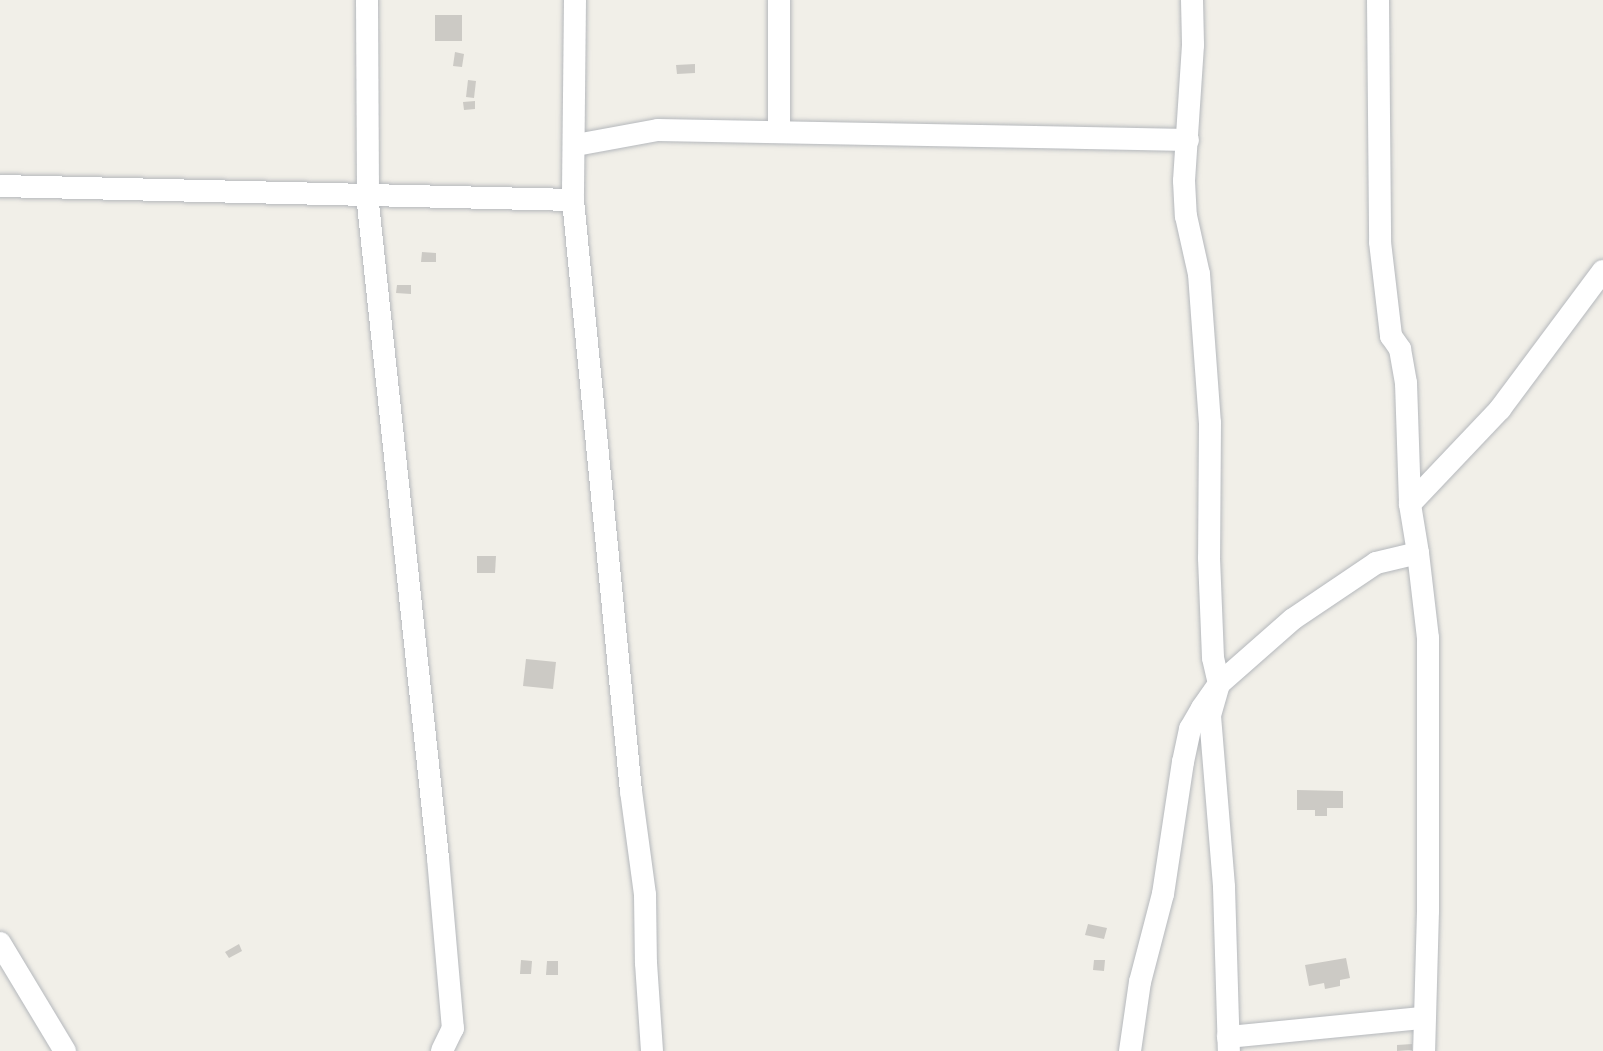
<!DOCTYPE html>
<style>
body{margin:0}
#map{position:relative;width:1603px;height:1051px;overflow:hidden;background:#f1efe8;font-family:Signika,sans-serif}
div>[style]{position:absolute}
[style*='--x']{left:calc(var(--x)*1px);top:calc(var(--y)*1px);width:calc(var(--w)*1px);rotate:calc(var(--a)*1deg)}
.building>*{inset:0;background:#cccac5}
.roads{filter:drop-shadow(0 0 2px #b5b8bc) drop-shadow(0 0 2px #b5b8bc)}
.minor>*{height:22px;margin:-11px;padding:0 11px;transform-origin:11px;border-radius:11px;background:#fff}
span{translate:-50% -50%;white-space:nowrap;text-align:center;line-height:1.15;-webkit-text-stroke:4.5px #fff;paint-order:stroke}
</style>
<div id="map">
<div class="building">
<i style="clip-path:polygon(435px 15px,462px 15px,462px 41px,435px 41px)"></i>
<i style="clip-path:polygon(455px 52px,464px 54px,462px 67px,453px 66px)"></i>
<i style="clip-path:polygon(695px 64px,695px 73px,677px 74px,676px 65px)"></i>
<i style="clip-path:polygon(468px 80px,476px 81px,474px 98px,466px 97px)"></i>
<i style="clip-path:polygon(475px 101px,475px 109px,464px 110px,463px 102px)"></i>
<i style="clip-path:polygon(422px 252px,436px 253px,436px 262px,421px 262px)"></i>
<i style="clip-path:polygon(397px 285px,411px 285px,411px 294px,396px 293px)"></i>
<i style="clip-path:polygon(477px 556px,496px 556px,495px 573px,477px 573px)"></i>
<i style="clip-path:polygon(526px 659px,556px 662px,553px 689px,523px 686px)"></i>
<i style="clip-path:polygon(1297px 790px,1343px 791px,1343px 808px,1327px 808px,1327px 816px,1315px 816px,1315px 810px,1297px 810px)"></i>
<i style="clip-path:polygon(1088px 924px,1107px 928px,1104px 939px,1085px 935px)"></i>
<i style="clip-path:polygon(239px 944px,242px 951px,229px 958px,225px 952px)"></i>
<i style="clip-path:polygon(1346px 958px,1350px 978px,1340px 980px,1340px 986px,1325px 989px,1324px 983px,1309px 986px,1305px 965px)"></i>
<i style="clip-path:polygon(521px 960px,532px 961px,531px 974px,520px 974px)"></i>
<i style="clip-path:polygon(1094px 960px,1105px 960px,1104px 971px,1093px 970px)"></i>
<i style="clip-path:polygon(547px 961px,558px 961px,558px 975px,546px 975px)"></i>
<i style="clip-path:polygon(1412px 1044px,1412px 1050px,1397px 1051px,1397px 1045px)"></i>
</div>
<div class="roads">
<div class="minor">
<i style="--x:367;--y:0;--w:204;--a:89.7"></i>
<i style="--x:368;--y:204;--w:658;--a:83.89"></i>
<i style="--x:438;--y:858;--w:171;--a:85"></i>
<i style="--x:453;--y:1028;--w:25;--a:116"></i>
<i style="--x:575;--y:0;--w:200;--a:90.6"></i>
<i style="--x:573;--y:200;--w:594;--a:84.4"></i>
<i style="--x:631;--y:791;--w:105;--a:82.3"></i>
<i style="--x:645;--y:895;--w:68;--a:89.2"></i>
<i style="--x:646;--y:963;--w:88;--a:86.1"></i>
<i style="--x:1192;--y:0;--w:45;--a:88.7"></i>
<i style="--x:1193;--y:45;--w:136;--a:93.8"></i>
<i style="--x:1184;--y:181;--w:35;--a:87"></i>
<i style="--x:1186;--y:216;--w:59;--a:77.4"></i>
<i style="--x:1199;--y:274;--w:149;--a:85.8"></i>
<i style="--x:1210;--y:423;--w:135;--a:90.4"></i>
<i style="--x:1209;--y:558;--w:100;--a:87.7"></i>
<i style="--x:1213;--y:658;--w:27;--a:77"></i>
<i style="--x:1219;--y:684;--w:33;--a:106"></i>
<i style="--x:1210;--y:716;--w:172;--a:85.3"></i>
<i style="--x:1224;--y:887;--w:164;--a:88.3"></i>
<i style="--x:1378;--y:0;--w:242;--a:89.5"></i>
<i style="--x:1380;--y:242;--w:95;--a:83.3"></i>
<i style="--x:1391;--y:336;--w:16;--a:55"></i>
<i style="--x:1400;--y:349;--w:35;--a:80"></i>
<i style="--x:1406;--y:383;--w:121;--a:88.1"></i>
<i style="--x:779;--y:131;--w:131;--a:-90"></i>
<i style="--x:576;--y:145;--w:83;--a:-10.4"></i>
<i style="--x:658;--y:130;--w:530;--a:1.08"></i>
<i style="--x:0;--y:186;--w:573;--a:1.4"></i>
<i style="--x:1418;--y:553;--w:86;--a:83.3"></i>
<i style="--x:1428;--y:638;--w:273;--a:90"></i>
<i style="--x:1428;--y:911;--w:140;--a:91.6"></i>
<i style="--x:0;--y:943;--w:126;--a:59"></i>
<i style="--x:1228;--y:1037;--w:196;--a:-5.6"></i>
<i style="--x:1130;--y:1051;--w:70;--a:-81.8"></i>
<i style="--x:1140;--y:982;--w:91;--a:-75.4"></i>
<i style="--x:1163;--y:894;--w:134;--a:-81.4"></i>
<i style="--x:1183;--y:762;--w:34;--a:-78"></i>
<i style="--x:1190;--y:729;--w:24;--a:-60"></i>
<i style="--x:1202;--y:708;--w:29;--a:-55"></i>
<i style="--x:1219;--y:684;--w:98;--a:-41.3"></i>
<i style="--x:1293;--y:619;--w:100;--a:-34"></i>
<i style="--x:1376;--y:563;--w:43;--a:-13.4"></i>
<i style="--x:1418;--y:553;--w:50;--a:-99.3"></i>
<i style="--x:1410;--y:504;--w:131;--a:-46.5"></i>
<i style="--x:1500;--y:409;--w:172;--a:-53.3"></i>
</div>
</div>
</div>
